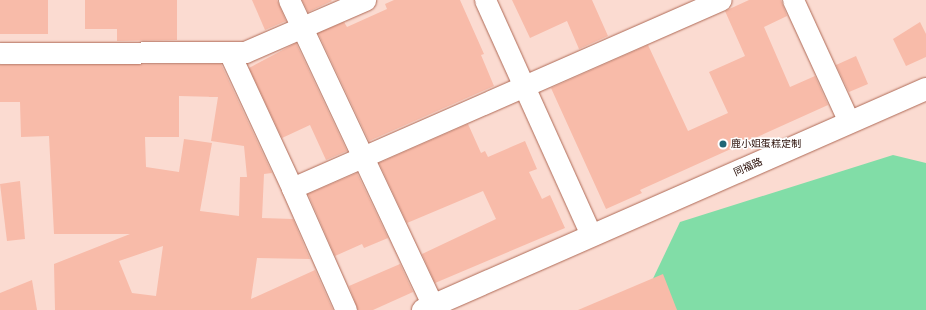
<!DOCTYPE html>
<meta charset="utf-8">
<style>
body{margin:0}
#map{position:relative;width:926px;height:310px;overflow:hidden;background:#fbdbd1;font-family:Inter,"Noto Sans SC",sans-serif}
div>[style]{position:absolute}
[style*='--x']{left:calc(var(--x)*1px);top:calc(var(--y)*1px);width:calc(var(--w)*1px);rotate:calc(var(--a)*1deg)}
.green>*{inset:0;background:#81dda7}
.building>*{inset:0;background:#f8bba9}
.roads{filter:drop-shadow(0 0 1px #ae6955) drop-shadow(0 0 1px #ae6955)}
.minor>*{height:21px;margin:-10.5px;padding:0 10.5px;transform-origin:10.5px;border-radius:10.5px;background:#fff}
.tertiary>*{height:22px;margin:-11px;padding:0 11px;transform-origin:11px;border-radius:11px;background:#fff}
.dots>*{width:11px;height:11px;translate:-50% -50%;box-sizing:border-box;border:2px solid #fff;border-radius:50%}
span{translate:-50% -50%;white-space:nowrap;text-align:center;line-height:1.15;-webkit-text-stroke:3px #fff;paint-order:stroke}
.poi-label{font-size:10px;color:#270c05}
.left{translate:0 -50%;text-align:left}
.street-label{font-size:10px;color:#270c05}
</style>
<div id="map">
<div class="green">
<i style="clip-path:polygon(893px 155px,926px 163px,926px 310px,638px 310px,680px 222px)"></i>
</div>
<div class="building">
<i style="clip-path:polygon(0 0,48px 0,48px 34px,0 34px)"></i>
<i style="clip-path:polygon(85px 0,177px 0,177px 40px,117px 41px,117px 29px,85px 29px)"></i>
<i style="clip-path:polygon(252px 0,277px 0,286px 21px,265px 30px)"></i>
<i style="clip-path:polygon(302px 0,331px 0,332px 1px,308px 12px)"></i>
<i style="clip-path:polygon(394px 0,460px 0,484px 54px,481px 55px,494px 86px,369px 141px,318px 33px,344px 22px,347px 27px,387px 9px,385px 4px)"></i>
<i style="clip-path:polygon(512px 0,592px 0,608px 36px,579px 49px,567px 21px,530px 38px)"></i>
<i style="clip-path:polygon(749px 0,781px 0,787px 16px,764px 27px,790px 87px,815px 76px,828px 105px,640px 190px,642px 193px,606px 209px,551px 88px,648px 45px,688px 131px,728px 113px,709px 72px,745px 56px,725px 11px)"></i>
<i style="clip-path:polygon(920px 22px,926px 34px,926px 57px,906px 66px,893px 39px)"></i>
<i style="clip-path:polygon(296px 43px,347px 151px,326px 160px,310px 125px,282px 138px,249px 68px)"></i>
<i style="clip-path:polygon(856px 56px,868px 84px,849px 92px,836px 65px)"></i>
<i style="clip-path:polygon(evenodd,221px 64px,272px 173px,264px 174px,262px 218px,293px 219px,310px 259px,257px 258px,251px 299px,315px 270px,333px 310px,55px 310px,54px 264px,130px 234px,54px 234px,49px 136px,21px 137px,20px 102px,0 102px,0 65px,221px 64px,179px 96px,218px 97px,211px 141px,244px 146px,247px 177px,240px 177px,239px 216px,200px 211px,212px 143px,184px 139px,179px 172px,146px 167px,145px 137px,179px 137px,179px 96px,221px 64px,163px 246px,156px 296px,132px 293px,119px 261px,163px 246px)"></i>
<i style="clip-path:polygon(468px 124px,481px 153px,485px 151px,488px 157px,525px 141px,537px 169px,529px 172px,542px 199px,550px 195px,565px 228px,435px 283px,422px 254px,496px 219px,483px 191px,407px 223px,379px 163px)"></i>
<i style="clip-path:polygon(357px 173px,388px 238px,364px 248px,362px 244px,335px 256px,308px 194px)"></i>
<i style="clip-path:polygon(20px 181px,25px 239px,7px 241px,0 184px)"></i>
<i style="clip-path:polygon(400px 264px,413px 292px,373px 310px,358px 310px,349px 286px)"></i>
<i style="clip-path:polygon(663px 274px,677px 310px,578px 310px)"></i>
<i style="clip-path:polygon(32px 280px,37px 310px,0 310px,0 293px)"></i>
</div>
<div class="roads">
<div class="minor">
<i style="--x:289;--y:0;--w:338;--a:64.8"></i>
<i style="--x:485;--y:0;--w:258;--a:65.7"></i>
<i style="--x:793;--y:0;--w:134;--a:65.3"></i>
<i style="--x:229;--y:52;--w:150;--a:65.1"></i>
<i style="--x:0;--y:53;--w:245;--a:-0.2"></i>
<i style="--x:245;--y:52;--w:131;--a:-23.4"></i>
<i style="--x:346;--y:310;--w:133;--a:-113.9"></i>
<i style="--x:292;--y:188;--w:468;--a:-23.7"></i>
</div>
<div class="tertiary">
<i style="--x:423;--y:310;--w:549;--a:-23.72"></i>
</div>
</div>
<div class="dots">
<i style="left:723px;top:144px;background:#206676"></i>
</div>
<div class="poi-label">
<span class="left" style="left:731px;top:144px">鹿小姐蛋糕定制</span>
</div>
<div class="street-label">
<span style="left:748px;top:167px;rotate:-24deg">同福路</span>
</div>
</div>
